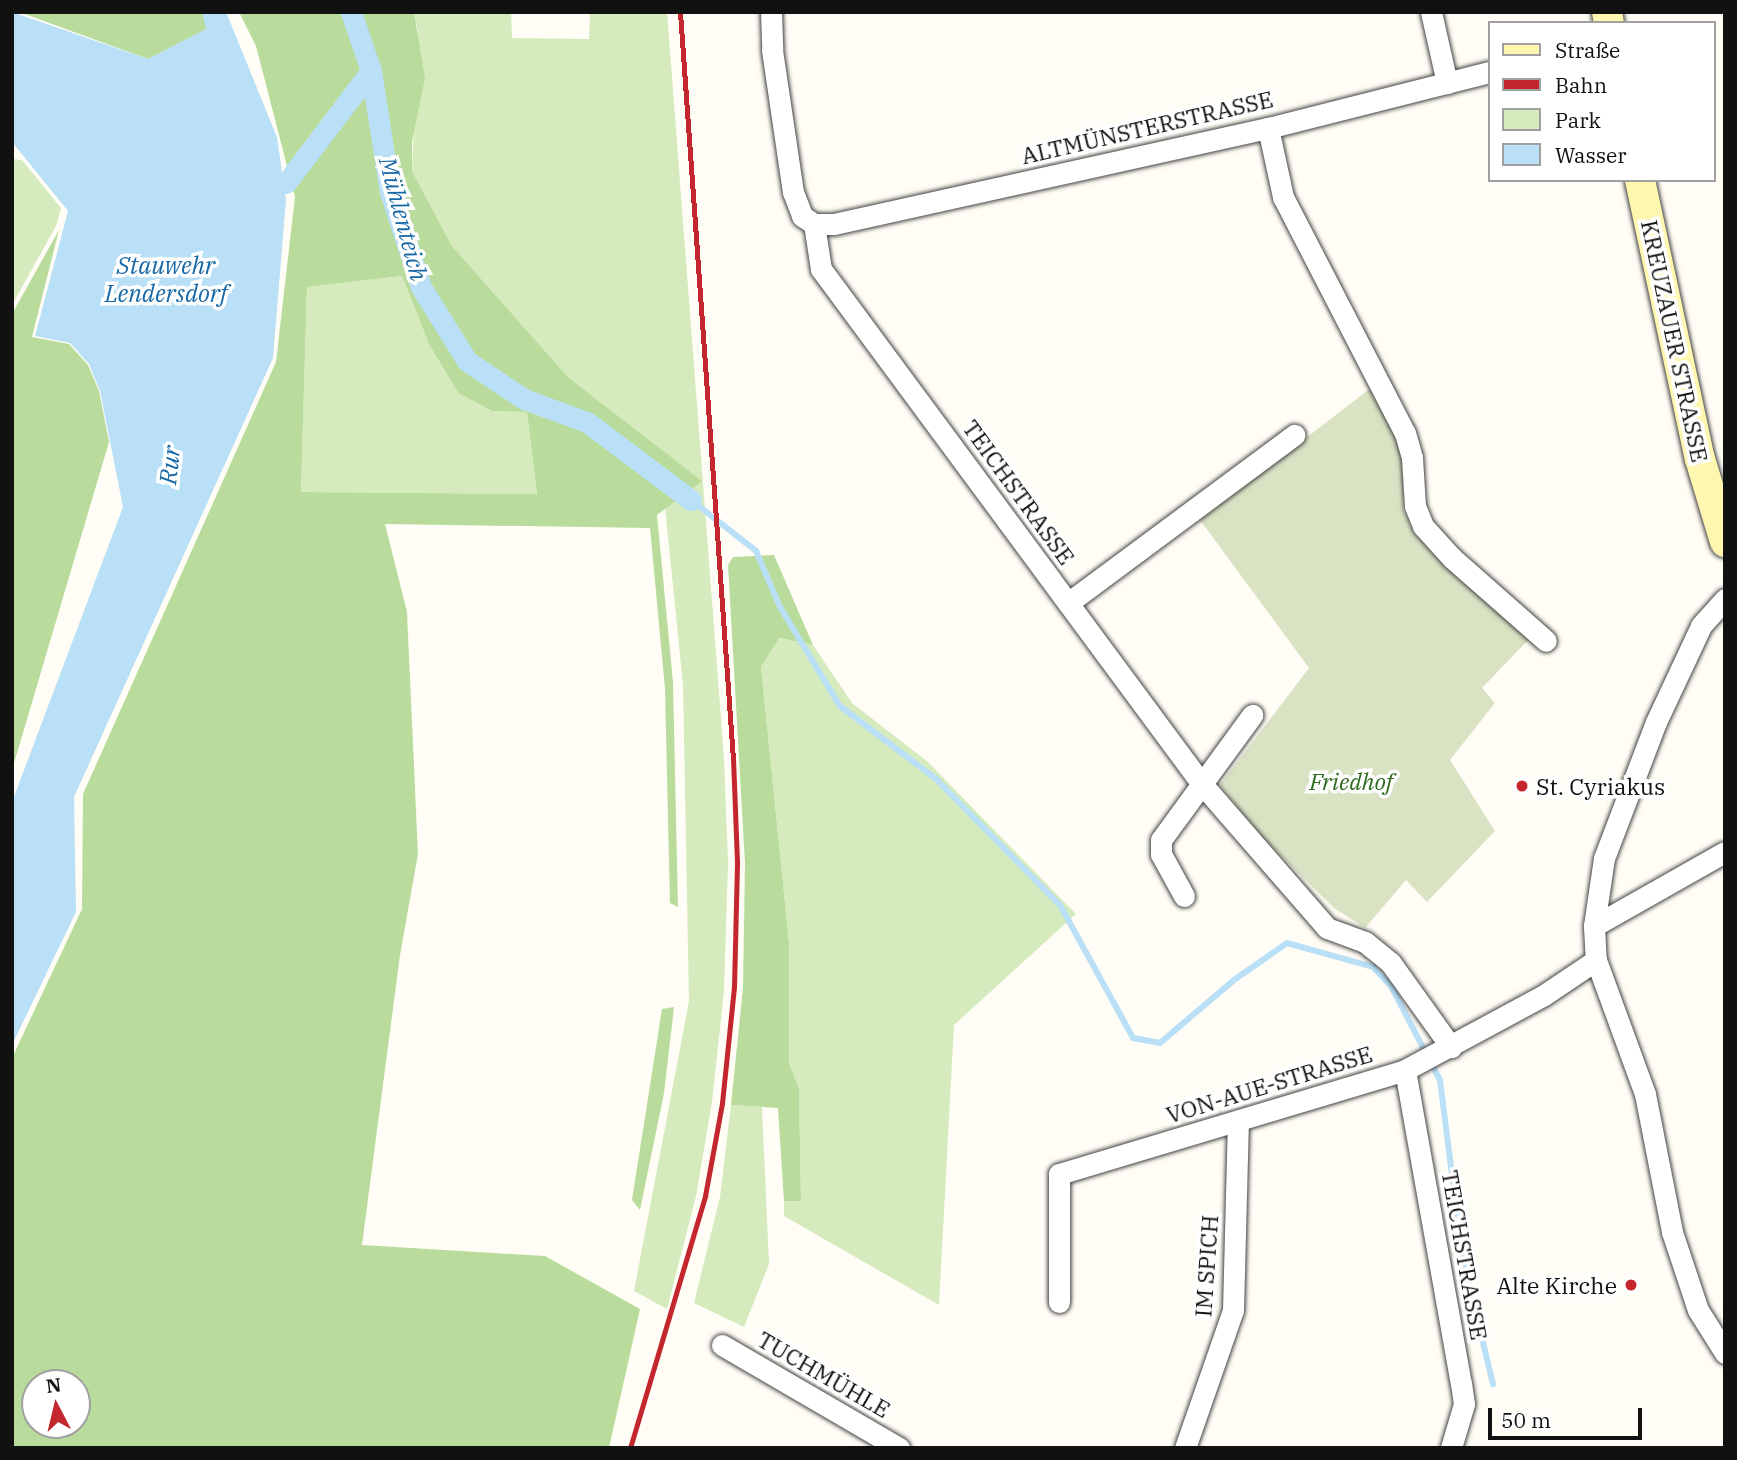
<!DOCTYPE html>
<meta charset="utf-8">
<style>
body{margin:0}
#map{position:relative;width:1737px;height:1460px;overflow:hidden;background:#fffdf5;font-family:"IBM Plex Serif",serif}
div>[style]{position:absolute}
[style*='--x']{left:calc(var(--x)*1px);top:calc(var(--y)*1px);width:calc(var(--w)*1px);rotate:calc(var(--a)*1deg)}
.green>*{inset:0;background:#d5ebbd}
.forest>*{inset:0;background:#b9dc9c}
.cemetery>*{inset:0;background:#d9e3c4}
.water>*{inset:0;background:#b9e0f7}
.stream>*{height:6px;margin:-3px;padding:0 3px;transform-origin:3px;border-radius:3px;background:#b9e0f7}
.canal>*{height:21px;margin:-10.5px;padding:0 10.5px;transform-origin:10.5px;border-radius:10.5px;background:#b9e0f7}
.roads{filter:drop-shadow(0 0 2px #444) drop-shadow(0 0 2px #444)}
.street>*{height:21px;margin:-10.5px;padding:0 10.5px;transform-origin:10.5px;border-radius:10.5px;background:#fff}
.secondary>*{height:30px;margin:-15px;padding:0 15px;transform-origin:15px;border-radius:15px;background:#fff6b0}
.rail>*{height:5px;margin:-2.5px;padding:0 2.5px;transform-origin:2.5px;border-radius:2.5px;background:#c4262e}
.dots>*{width:19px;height:19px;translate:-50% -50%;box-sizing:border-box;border:4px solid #fff;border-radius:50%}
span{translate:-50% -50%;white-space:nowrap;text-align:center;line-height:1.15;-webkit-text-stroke:7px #fff;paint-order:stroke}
.street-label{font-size:23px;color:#111}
.park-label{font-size:23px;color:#2f6b1f;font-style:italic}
.poi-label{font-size:23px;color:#111}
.left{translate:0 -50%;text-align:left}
.right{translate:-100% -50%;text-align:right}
.water-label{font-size:24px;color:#1768a6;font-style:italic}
.frame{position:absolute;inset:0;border:14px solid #111;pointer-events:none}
.legend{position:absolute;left:1488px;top:21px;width:228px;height:161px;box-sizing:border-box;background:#fff;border:2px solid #a0a0a0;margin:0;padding:9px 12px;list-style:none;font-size:21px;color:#111}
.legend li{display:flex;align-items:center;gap:14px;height:35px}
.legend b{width:35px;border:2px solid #a0a0a0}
.north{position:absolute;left:21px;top:1369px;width:70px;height:70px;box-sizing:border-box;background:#fff;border:2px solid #a0a0a0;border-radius:50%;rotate:353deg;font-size:19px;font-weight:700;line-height:28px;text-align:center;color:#111}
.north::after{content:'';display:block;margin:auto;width:24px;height:32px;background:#c4262e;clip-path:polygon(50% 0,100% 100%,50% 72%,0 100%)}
.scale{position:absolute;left:1488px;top:1408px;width:154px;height:32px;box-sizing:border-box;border:4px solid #111;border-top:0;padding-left:9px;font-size:21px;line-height:24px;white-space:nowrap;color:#111;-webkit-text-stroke:5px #fff;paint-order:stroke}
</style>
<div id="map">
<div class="green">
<i style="clip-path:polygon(414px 12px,511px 12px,512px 38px,589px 39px,590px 12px,667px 12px,724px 758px,728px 863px,724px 991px,712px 1102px,696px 1196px,667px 1309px,634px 1291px,689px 1001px,683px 685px,665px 507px,701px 481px,569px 378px,452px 246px,412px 171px,418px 32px)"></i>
<i style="clip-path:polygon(12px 159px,22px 160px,61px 208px,56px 226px,12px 305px)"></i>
<i style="clip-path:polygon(402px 276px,429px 344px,458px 393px,492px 411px,527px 412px,537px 494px,301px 492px,307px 287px)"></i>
<i style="clip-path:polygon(778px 638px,813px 645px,852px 703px,928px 762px,1076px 914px,954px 1025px,939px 1305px,784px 1216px,784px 1201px,801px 1201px,799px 1089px,789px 1063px,789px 942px,761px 667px)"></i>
<i style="clip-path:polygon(731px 1105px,762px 1107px,769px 1264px,744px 1327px,694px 1303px,720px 1197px)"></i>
</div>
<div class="forest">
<i style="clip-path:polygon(19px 12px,202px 12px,207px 29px,148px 59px)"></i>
<i style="clip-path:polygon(evenodd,239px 12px,414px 12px,425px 78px,412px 142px,412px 171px,452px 246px,569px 378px,702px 481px,657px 515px,673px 682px,678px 907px,670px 903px,665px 689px,650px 528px,385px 524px,407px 612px,418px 854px,400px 955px,362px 1245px,545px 1256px,640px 1309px,609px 1448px,12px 1448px,12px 1058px,82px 909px,83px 794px,276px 362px,295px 197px,256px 46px,239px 12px,402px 276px,429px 344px,458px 393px,492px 411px,527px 412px,537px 494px,301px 492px,307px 287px,402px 276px,239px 12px,35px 1383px,77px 1383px,77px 1425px,35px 1425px,35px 1383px)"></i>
<i style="clip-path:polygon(59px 230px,32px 337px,69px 344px,88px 365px,99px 391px,109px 442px,12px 770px,12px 314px)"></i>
<i style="clip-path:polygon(774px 555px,813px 645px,779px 638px,761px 667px,789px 942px,789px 1063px,799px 1089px,801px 1201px,784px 1201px,778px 1108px,731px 1105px,743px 988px,745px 863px,728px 565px,733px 557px)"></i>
<i style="clip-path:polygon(674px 1007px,664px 1093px,640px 1210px,632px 1200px,662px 1009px)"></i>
</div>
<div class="cemetery">
<i style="clip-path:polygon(1372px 387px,1397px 435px,1403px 457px,1403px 510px,1414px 533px,1444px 565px,1530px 638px,1482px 688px,1495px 703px,1450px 760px,1495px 831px,1427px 902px,1406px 880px,1365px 928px,1334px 908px,1262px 837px,1220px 785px,1309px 668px,1200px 520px)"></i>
</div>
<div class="water">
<i style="clip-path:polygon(12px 12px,148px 59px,206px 29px,202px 12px,226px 12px,277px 137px,286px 200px,273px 358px,74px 797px,76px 912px,12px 1045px,12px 802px,123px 507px,100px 391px,89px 364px,70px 343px,35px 336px,68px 211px,12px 142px)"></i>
</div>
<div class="stream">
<i style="--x:691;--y:500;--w:83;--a:38.1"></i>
<i style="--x:756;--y:551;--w:61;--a:66.8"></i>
<i style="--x:780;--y:607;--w:116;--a:58.8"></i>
<i style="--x:840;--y:706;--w:121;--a:37.2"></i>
<i style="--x:936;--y:779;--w:177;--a:45.5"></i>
<i style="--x:1060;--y:905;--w:152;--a:61.2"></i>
<i style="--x:1133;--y:1038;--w:27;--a:10"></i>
<i style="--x:1160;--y:1043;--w:97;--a:-40.4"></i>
<i style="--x:1234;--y:980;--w:65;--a:-34.9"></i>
<i style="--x:1287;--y:943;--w:89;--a:15.6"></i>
<i style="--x:1373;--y:967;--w:26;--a:47"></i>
<i style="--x:1391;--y:986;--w:106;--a:62.5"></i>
<i style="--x:1440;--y:1080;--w:176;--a:82.8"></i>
<i style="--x:1462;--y:1255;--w:133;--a:76.5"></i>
</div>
<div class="canal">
<i style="--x:351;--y:12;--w:62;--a:71.3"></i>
<i style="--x:371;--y:71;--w:122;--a:81.1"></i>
<i style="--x:390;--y:192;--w:100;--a:71.9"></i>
<i style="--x:421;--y:287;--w:87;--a:58.1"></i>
<i style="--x:467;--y:361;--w:69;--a:33.7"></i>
<i style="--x:524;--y:399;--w:67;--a:20.1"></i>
<i style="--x:587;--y:422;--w:130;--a:36.9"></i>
<i style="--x:286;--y:183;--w:141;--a:-52.8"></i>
</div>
<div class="roads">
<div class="street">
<i style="--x:771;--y:12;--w:38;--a:88"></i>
<i style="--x:772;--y:50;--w:144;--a:81.6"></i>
<i style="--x:793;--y:192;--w:26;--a:69"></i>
<i style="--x:802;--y:216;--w:14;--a:34"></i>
<i style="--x:1431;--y:12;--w:73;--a:77.3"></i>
<i style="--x:1268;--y:128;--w:71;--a:77.7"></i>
<i style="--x:1283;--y:197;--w:266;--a:62.7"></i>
<i style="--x:1405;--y:433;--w:26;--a:74"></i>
<i style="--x:1412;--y:458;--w:48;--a:86.4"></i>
<i style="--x:1415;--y:506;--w:22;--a:68"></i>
<i style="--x:1423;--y:526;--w:43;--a:47.8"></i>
<i style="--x:1452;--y:558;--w:125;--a:41.4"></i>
<i style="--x:814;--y:224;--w:46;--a:81.2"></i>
<i style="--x:821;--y:269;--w:639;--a:53.52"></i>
<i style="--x:1201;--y:783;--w:192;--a:49"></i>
<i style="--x:1327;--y:928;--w:40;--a:20.2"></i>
<i style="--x:1365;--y:942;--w:32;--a:39"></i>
<i style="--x:1390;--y:962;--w:105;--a:54.3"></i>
<i style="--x:814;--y:224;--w:20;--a:0"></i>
<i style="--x:834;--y:224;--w:444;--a:-12.5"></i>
<i style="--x:1268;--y:128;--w:229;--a:-14.2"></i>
<i style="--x:1725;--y:599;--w:36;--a:132"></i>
<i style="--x:1701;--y:626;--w:106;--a:115.1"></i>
<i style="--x:1656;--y:722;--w:146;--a:110.9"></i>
<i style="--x:1604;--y:858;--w:69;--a:98.4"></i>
<i style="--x:1594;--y:926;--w:34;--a:87"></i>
<i style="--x:1596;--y:960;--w:143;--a:69.9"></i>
<i style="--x:1645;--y:1094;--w:141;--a:78.9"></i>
<i style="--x:1672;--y:1232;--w:82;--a:71.6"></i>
<i style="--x:1698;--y:1310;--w:51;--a:57.9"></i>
<i style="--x:1068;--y:603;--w:282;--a:-36.6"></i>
<i style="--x:1184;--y:896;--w:48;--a:-118.7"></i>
<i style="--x:1161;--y:854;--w:14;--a:-90"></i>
<i style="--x:1161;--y:840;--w:155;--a:-53.9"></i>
<i style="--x:1594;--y:926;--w:150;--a:-29.5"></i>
<i style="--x:1405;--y:1070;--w:318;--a:79.9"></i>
<i style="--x:1461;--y:1383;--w:21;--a:82"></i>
<i style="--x:1464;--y:1404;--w:46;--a:106.5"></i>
<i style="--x:1059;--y:1302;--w:128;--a:-90"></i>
<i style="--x:1059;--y:1174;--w:361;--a:-16.7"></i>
<i style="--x:1405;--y:1070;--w:158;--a:-28.3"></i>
<i style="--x:1544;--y:995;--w:63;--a:-33.9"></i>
<i style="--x:722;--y:1345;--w:205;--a:30.2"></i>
<i style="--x:1185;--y:1448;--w:146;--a:-70.8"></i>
<i style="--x:1233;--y:1310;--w:188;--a:-88.5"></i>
</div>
<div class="secondary">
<i style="--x:1607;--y:12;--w:11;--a:80"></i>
<i style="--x:1640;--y:180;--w:285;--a:77.9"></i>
<i style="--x:1700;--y:459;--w:87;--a:73.2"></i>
</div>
</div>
<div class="rail">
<i style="--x:630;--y:1448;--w:263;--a:-73.4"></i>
<i style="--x:705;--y:1196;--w:95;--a:-79.6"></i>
<i style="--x:722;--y:1103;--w:117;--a:-84.1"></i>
<i style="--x:734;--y:987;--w:125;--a:-88.6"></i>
<i style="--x:737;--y:862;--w:103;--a:-92.2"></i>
<i style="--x:733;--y:759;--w:749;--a:-94.06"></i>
</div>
<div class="dots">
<i style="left:1522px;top:786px;background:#c4262e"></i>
<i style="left:1631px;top:1285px;background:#c4262e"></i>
</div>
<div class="street-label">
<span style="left:1147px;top:127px;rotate:-13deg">ALTMÜNSTERSTRASSE</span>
<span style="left:1675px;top:341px;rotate:78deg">KREUZAUER STRASSE</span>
<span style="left:1019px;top:492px;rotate:54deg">TEICHSTRASSE</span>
<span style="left:1269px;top:1084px;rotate:-17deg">VON-AUE-STRASSE</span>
<span style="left:1465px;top:1255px;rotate:80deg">TEICHSTRASSE</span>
<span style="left:1206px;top:1266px;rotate:-86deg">IM SPICH</span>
<span style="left:824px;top:1374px;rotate:30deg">TUCHMÜHLE</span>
</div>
<div class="park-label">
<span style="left:1351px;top:781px">Friedhof</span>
</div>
<div class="poi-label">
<span class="left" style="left:1536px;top:786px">St. Cyriakus</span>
<span class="right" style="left:1617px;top:1285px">Alte Kirche</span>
</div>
<div class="water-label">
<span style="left:403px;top:219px;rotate:75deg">Mühlenteich</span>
<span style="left:166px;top:280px">Stauwehr<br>Lendersdorf</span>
<span style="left:170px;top:465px;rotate:-84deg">Rur</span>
</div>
<div class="frame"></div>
<ul class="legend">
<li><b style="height:9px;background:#fff6b0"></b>Straße</li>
<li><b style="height:9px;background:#c4262e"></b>Bahn</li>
<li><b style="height:19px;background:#d5ebbd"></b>Park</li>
<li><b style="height:19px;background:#b9e0f7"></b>Wasser</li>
</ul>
<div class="north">N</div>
<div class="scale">50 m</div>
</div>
